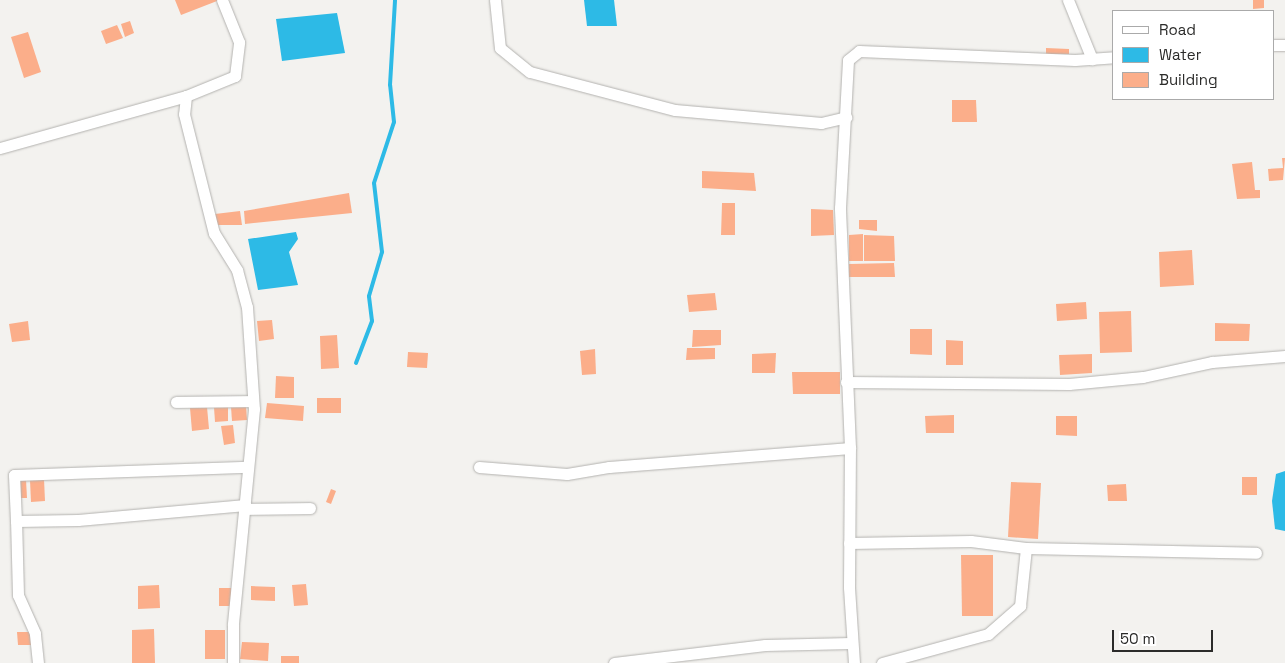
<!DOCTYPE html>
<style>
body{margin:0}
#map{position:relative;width:1285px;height:663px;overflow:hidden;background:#f3f2ef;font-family:"Space Grotesk",sans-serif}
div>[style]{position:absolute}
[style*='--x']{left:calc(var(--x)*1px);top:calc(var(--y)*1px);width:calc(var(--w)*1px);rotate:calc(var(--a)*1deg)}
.water>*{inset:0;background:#2dbae6}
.stream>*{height:4px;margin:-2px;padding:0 2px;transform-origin:2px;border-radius:2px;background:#2dbae6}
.building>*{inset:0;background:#fbae8a}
.roads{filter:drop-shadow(0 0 1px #b3b2af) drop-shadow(0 0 1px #b3b2af)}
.street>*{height:11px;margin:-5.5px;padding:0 5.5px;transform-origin:5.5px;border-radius:5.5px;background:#fff}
span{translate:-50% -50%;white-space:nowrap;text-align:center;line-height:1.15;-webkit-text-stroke:5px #fff;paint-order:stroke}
.legend{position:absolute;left:1112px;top:10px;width:162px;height:90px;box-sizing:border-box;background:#fff;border:1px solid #aaa;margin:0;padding:6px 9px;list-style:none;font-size:15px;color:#2b2b2a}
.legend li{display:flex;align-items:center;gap:10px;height:25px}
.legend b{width:25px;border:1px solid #aaa}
.scale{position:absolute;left:1112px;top:630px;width:101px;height:22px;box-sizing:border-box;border:2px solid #2b2b2a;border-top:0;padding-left:6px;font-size:15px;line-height:18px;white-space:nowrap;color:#2b2b2a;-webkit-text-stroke:4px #fff;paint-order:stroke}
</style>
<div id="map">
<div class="water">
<i style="clip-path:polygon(584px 0,614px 0,617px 26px,587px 26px)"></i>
<i style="clip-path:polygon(337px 13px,345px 53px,282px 61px,276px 19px)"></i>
<i style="clip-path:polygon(296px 232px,298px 239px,289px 252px,298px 285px,258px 290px,248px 239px)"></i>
<i style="clip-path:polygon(1285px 471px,1285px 531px,1275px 529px,1272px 501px,1276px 474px)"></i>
</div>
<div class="stream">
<i style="--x:356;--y:363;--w:45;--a:-69.1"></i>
<i style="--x:372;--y:321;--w:25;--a:-97"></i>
<i style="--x:369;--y:296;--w:46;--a:-73.5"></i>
<i style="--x:382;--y:252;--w:69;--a:-96.6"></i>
<i style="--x:374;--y:183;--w:64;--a:-71.8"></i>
<i style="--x:394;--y:122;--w:37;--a:-96"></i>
<i style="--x:390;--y:85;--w:85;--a:-86.6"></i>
</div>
<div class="building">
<i style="clip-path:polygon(175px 0,217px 0,217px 1px,181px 15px)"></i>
<i style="clip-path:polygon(1253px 0,1264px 0,1264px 8px,1253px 9px)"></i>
<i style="clip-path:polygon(130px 21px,134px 33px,125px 37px,121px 24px)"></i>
<i style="clip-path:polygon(117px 25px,123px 38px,106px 44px,101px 31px)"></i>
<i style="clip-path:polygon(28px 32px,41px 72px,24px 78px,11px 37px)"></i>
<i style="clip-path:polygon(1046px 48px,1069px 49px,1069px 54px,1046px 54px)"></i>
<i style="clip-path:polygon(952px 100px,976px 100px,977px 122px,952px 122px)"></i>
<i style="clip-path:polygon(1282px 158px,1285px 158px,1283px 180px,1269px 181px,1268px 169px,1283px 168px)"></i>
<i style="clip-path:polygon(1252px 162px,1255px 190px,1260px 190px,1260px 198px,1237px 199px,1232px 164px)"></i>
<i style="clip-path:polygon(702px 171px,754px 173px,756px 191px,702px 188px)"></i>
<i style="clip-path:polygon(349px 193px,352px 213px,245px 224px,244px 211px)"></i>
<i style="clip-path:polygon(722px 203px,735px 203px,735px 235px,721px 235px)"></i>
<i style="clip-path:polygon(811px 209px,833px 210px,834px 235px,811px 236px)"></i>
<i style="clip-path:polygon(240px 211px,242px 225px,216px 225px,215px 214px)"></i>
<i style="clip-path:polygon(859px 220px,877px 220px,877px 231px,859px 229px)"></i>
<i style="clip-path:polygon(863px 234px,863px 261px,849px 261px,849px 235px)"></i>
<i style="clip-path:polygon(864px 235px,894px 236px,895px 261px,864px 261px)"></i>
<i style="clip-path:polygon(1192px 250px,1194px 285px,1160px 287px,1159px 252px)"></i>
<i style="clip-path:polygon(894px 263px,895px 277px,849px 277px,849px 264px)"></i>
<i style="clip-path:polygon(715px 293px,717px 310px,689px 312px,687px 295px)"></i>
<i style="clip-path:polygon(1086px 302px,1087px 319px,1057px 321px,1056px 304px)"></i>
<i style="clip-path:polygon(1131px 311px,1132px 352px,1100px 353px,1099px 312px)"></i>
<i style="clip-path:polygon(272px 320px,274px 339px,259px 341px,257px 321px)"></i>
<i style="clip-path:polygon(28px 321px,30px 340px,12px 342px,9px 324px)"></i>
<i style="clip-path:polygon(1215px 323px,1250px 324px,1249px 341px,1215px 341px)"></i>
<i style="clip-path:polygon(910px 329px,932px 329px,932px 355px,910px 354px)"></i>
<i style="clip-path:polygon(693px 330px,721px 330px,721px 345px,692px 347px)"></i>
<i style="clip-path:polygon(337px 335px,339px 368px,321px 369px,320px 336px)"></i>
<i style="clip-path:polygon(946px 340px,963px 341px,963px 365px,946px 365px)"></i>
<i style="clip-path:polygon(687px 348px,715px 348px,715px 359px,686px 360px)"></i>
<i style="clip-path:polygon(595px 349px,596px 374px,582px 375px,580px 351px)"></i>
<i style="clip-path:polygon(408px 352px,428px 353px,427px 368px,407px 367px)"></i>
<i style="clip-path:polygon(776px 353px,775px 373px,752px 373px,752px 354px)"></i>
<i style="clip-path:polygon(1092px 354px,1092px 373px,1060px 375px,1059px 355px)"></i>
<i style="clip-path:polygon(792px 372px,840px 372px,840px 394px,793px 394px)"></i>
<i style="clip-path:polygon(276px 376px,294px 377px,294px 398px,275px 398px)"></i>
<i style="clip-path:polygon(317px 398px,341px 398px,341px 413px,317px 413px)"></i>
<i style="clip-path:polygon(267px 403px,304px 406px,303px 421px,265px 418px)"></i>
<i style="clip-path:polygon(246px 406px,247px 420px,232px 421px,231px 407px)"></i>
<i style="clip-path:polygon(207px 407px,209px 429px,192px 431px,190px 408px)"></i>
<i style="clip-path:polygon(214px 407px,228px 407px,228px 421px,215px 422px)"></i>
<i style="clip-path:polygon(954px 415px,954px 433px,926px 433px,925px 416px)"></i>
<i style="clip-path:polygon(1056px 416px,1077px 416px,1077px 436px,1056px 435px)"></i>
<i style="clip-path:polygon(233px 425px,235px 443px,224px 445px,221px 426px)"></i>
<i style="clip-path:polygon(1242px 477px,1257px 477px,1257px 495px,1242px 495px)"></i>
<i style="clip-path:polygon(44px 479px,45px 501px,31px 502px,30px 480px)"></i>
<i style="clip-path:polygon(26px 480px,27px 498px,19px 498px,18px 481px)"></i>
<i style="clip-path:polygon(1011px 482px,1041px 483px,1038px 539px,1008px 537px)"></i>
<i style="clip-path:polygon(1126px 484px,1127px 501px,1108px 501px,1107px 485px)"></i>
<i style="clip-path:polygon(331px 489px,336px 491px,331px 504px,326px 502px)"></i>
<i style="clip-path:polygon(961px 555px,993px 555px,993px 616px,962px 616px)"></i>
<i style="clip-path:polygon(306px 584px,308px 605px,294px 606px,292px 585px)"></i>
<i style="clip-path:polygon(159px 585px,160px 608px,138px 609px,138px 586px)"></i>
<i style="clip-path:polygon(251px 586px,275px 587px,275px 601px,251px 600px)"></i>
<i style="clip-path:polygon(219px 588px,231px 588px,231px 606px,219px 606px)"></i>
<i style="clip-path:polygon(154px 629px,155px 663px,132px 663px,132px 630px)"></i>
<i style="clip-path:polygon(205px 630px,225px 630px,225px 659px,205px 659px)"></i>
<i style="clip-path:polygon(17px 632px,31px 632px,32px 645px,18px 645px)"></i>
<i style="clip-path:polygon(242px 642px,269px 643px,268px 661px,240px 659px)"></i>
<i style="clip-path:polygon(281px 656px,299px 656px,299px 663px,281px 663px)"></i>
</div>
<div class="roads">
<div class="street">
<i style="--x:495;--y:0;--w:48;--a:84.1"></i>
<i style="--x:500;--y:48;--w:38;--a:39"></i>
<i style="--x:530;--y:72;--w:150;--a:14.7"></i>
<i style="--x:675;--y:110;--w:147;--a:5.1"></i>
<i style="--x:821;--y:123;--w:26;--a:-13"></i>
<i style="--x:1068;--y:0;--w:64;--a:67.9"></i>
<i style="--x:1274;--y:45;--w:11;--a:0"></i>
<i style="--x:186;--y:96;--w:18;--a:96"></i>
<i style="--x:184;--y:114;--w:123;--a:75.9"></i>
<i style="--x:214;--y:233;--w:44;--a:58.1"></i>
<i style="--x:237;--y:270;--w:38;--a:75"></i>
<i style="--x:247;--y:307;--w:102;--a:86.1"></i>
<i style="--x:254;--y:409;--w:217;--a:95.6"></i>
<i style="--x:233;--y:625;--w:38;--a:90"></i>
<i style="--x:0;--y:148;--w:193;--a:-15.6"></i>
<i style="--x:186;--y:96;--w:53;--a:-22.2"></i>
<i style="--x:235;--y:76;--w:34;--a:-83"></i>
<i style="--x:239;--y:42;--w:45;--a:-112"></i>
<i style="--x:846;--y:382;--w:223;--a:0.5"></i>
<i style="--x:1069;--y:384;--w:74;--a:-5.4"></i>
<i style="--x:1143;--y:377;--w:71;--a:-12.3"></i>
<i style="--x:1212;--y:362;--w:73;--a:-4.7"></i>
<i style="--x:176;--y:402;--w:77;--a:-0.7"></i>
<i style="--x:479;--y:467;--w:88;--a:4.5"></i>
<i style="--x:567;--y:474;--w:43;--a:-9.5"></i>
<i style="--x:609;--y:467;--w:242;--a:-4.5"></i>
<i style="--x:244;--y:509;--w:66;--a:-0.9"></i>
<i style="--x:16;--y:521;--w:46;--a:-92.5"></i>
<i style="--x:14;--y:475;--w:234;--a:-2"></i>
<i style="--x:849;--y:543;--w:122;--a:-0.9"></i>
<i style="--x:971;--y:541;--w:55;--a:7.3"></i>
<i style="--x:1026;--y:548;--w:230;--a:1.2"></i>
<i style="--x:38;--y:663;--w:30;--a:-96"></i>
<i style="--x:35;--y:633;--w:42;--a:-114.1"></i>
<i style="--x:18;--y:595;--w:74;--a:-91.5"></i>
<i style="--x:16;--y:521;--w:62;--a:-0.9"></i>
<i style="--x:78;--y:520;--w:168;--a:-5.1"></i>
<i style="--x:614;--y:663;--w:152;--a:-6.8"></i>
<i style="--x:765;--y:645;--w:86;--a:-1.3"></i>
<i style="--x:854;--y:663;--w:76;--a:-93.8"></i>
<i style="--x:849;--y:587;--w:139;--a:-89.6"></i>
<i style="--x:850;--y:448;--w:240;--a:-92.4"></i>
<i style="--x:840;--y:208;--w:148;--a:-86.9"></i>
<i style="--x:848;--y:60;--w:14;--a:-39"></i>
<i style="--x:859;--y:51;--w:216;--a:2.4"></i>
<i style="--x:1075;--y:60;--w:39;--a:-4"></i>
<i style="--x:882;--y:663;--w:110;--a:-15.3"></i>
<i style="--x:988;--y:634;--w:43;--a:-41.2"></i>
<i style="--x:1020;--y:606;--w:58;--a:-84.1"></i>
</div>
</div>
<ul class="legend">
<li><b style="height:6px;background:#fff"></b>Road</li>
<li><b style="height:14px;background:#2dbae6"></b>Water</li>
<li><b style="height:14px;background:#fbae8a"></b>Building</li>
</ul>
<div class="scale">50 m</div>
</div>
